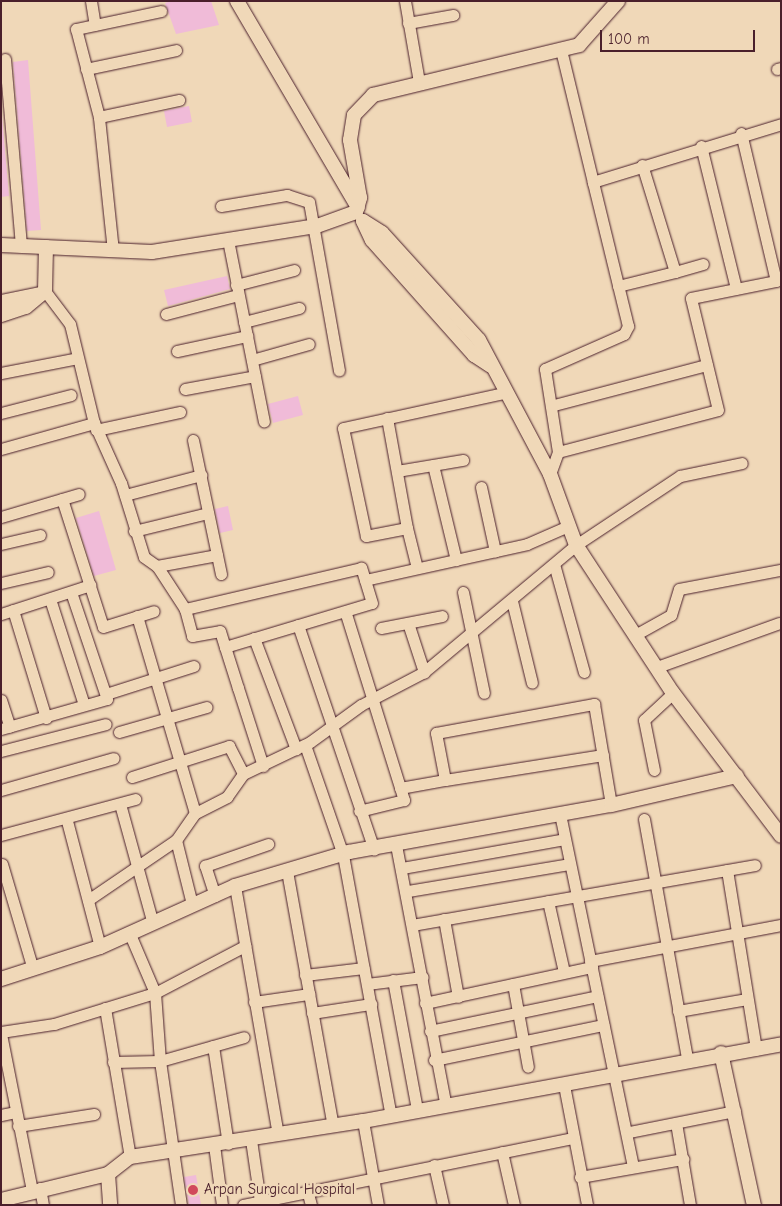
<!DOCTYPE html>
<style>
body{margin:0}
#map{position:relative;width:782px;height:1206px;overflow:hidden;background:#f0d8b8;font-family:"Comic Neue",sans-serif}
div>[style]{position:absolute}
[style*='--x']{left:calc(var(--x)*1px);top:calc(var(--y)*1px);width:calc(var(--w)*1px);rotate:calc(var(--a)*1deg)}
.building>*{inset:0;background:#f0bbd8}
.roads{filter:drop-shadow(0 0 1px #4a1f2b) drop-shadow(0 0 1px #4a1f2b)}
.minor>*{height:11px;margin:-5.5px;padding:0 5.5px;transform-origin:5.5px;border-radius:5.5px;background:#f0d8b8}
.tertiary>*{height:14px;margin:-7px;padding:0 7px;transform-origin:7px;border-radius:7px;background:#f0d8b8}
.dots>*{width:14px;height:14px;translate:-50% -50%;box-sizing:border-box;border:2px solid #f0d8b8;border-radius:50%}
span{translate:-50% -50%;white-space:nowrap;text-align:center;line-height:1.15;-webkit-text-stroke:5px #f0d8b8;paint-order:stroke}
.poi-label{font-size:15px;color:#4a1f2b}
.left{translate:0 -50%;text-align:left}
.frame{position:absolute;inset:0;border:2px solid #4a1f2b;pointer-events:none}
.scale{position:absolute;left:600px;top:30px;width:155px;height:22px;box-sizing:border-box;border:2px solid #4a1f2b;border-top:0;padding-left:6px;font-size:15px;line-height:18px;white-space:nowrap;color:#4a1f2b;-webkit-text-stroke:4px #f0d8b8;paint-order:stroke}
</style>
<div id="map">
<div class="building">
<i style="clip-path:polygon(171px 1px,211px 1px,219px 25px,176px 34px,165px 3px)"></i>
<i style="clip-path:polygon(28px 60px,41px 230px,27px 231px,13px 62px)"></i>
<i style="clip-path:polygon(1px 104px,9px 196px,1px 197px)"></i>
<i style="clip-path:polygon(189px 106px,192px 122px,167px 127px,164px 111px)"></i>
<i style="clip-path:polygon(227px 276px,230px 289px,168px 306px,164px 290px)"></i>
<i style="clip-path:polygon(298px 396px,303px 415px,273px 423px,268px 404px)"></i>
<i style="clip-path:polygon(228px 506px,233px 530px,220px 533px,215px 509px)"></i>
<i style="clip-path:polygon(99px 511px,116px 570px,94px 576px,76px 518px)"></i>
<i style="clip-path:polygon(196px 1175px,201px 1205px,189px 1205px,184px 1177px)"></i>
</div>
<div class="roads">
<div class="minor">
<i style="--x:91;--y:1;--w:24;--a:81"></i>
<i style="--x:405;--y:1;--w:82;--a:80.2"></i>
<i style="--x:408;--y:23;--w:46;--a:-10.1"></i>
<i style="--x:561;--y:50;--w:136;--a:76.4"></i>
<i style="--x:5;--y:59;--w:188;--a:85.1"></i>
<i style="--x:86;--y:69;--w:92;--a:-11.9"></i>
<i style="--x:777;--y:69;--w:4;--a:-14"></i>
<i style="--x:99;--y:117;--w:82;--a:-12"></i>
<i style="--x:701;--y:146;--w:147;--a:76.2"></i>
<i style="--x:221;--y:206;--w:67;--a:-9.5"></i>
<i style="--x:287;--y:195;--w:23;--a:18"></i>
<i style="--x:309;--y:202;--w:171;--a:79.9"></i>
<i style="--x:228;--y:240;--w:185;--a:78.8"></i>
<i style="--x:113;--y:251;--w:135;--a:-96"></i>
<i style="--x:99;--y:117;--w:91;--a:-104.6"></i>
<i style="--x:76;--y:29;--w:87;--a:-12"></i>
<i style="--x:675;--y:272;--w:29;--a:-16"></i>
<i style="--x:236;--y:285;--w:60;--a:-14.5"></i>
<i style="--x:618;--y:286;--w:59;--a:-13.8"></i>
<i style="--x:675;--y:272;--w:112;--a:-107.1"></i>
<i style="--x:45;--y:291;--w:41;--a:52.9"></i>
<i style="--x:70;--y:324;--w:102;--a:76.4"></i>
<i style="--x:94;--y:423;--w:66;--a:65.8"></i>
<i style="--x:121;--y:483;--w:77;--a:72.7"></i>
<i style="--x:144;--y:557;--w:16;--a:35"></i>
<i style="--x:157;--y:566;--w:51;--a:56.9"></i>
<i style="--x:166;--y:314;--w:74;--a:-14.8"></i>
<i style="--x:244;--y:322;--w:57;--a:-14.3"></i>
<i style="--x:177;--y:351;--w:72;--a:-12.1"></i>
<i style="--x:252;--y:360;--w:59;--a:-15.7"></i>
<i style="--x:1;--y:373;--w:78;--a:-11"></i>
<i style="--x:185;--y:389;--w:71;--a:-10.5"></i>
<i style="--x:554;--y:405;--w:158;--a:-14.7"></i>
<i style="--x:1;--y:413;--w:72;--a:-14.4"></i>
<i style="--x:387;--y:418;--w:112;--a:79.7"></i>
<i style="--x:96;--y:430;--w:86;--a:-12.1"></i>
<i style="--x:193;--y:440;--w:137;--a:78.2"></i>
<i style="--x:1;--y:449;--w:97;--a:-15.6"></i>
<i style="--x:558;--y:452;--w:165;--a:-14.7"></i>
<i style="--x:718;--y:410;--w:115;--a:-103.6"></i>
<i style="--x:691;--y:298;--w:87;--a:-11.3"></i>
<i style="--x:776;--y:281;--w:152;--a:-103.3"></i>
<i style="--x:433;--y:465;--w:98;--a:76.4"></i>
<i style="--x:397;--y:471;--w:67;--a:-9.5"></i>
<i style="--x:550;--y:474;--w:23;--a:-70"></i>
<i style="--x:558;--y:452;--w:84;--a:-98.9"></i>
<i style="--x:545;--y:369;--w:86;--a:-23.9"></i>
<i style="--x:624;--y:334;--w:9;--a:-63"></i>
<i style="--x:628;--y:326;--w:148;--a:-103.7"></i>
<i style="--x:593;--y:182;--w:197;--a:-17.1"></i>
<i style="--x:481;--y:487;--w:66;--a:77.7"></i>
<i style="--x:125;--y:495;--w:79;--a:-14.7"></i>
<i style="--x:62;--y:499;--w:134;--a:72.2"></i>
<i style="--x:103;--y:627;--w:53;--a:-17.4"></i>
<i style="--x:1;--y:517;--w:81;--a:-16.4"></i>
<i style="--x:134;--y:531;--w:76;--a:-13.7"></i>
<i style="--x:1;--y:544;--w:40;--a:-13"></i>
<i style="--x:554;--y:564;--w:112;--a:74.5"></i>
<i style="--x:157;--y:566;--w:61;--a:-10.4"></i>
<i style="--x:417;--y:568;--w:41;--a:-104"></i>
<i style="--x:407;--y:528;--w:42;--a:169"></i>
<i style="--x:366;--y:536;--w:110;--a:-102"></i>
<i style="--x:343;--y:428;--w:165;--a:-12.3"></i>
<i style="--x:365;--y:580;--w:166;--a:-12.5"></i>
<i style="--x:527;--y:544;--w:45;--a:-23.7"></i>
<i style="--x:1;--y:583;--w:48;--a:-13.2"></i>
<i style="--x:463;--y:592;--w:103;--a:78.3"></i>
<i style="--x:50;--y:599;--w:111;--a:72.2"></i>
<i style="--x:512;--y:601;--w:84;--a:76.3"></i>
<i style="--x:13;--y:610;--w:113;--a:73"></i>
<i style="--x:1;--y:614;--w:94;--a:-18"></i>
<i style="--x:346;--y:614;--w:195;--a:72.7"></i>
<i style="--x:404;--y:800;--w:46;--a:166.3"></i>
<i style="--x:137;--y:616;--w:205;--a:73.6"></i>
<i style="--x:195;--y:813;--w:33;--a:125"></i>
<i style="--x:176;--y:840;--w:66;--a:76"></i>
<i style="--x:408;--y:623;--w:52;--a:71.9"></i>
<i style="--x:298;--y:625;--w:237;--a:71.3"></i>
<i style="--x:381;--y:628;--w:62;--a:-11.1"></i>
<i style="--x:635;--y:635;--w:41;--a:-29.1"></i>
<i style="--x:671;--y:615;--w:27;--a:-73"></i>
<i style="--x:679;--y:589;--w:103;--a:-10.7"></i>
<i style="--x:254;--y:638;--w:119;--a:69.3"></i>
<i style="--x:225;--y:647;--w:153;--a:-16.7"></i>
<i style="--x:372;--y:603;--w:37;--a:-107"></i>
<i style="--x:361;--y:568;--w:181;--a:166.9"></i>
<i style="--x:185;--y:609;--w:28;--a:75"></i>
<i style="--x:192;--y:636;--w:28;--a:-10"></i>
<i style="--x:220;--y:631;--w:17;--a:73"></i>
<i style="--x:225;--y:647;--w:43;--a:72.4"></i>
<i style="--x:238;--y:688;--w:82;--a:72.2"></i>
<i style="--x:657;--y:667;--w:130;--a:-19.8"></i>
<i style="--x:106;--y:694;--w:92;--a:-17.7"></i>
<i style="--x:1;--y:700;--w:28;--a:72"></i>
<i style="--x:1;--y:729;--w:110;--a:-15.8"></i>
<i style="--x:107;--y:699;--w:113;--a:-108.6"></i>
<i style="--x:119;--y:732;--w:91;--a:-15.9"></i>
<i style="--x:305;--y:745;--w:116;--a:70.9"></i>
<i style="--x:343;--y:855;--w:265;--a:79.6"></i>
<i style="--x:1;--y:751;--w:108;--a:-14.4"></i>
<i style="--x:603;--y:755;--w:160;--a:171"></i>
<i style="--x:445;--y:780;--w:48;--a:-100.8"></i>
<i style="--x:436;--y:733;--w:161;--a:-10.4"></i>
<i style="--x:594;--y:704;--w:102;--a:80.4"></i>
<i style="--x:654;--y:770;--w:51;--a:-101.3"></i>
<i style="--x:644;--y:720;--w:40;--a:-43"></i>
<i style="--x:243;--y:774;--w:74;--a:-25.5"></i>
<i style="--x:310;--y:742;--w:63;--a:-36"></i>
<i style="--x:361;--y:705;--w:71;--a:-27.6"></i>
<i style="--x:424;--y:672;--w:198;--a:-39.9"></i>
<i style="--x:576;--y:545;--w:125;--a:-33.6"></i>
<i style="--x:680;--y:476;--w:63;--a:-11.8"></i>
<i style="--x:132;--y:777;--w:102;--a:-17.7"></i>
<i style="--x:229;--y:746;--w:31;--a:63"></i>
<i style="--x:243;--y:774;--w:28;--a:125"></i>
<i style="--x:227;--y:797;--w:36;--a:153"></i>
<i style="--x:400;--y:788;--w:46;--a:-10.1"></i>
<i style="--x:1;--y:790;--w:117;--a:-15.8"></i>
<i style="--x:120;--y:804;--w:120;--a:74.6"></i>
<i style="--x:560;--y:814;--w:359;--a:78.3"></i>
<i style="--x:644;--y:819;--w:244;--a:79.8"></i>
<i style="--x:67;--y:821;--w:130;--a:75.3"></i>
<i style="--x:1;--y:835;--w:139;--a:-15"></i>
<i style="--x:396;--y:845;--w:263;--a:79.2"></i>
<i style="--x:2;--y:864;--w:106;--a:73.6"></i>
<i style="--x:402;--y:868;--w:165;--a:-10.1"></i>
<i style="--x:727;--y:870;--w:182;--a:80.8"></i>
<i style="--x:287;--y:871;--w:259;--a:79.8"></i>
<i style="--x:235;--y:886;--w:252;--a:80.2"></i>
<i style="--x:408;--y:891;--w:163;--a:-9.5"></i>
<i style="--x:215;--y:896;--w:32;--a:-108"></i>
<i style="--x:205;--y:866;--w:67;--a:-19.2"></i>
<i style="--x:88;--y:900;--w:107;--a:-34.3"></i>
<i style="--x:548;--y:901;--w:73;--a:77.3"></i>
<i style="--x:444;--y:919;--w:79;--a:79.8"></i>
<i style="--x:412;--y:925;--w:348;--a:-9.9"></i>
<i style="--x:129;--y:932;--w:66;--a:66.9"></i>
<i style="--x:155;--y:993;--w:68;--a:85.8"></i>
<i style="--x:160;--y:1061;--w:146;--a:81.7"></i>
<i style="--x:590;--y:961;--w:194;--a:-10.7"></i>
<i style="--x:305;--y:975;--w:59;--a:-6.8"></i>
<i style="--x:393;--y:980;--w:132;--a:79.5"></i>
<i style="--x:367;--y:984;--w:56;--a:-7.1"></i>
<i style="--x:513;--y:984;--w:84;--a:79.8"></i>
<i style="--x:254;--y:1002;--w:56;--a:-8.3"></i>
<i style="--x:425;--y:1003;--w:171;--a:-12.2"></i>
<i style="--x:105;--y:1008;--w:151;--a:80.5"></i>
<i style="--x:678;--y:1011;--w:70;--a:-9.9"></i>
<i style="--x:312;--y:1013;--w:60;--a:-8.7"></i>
<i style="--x:430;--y:1031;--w:171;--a:-11.8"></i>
<i style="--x:1;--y:1032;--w:54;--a:-8.6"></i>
<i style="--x:54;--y:1024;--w:106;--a:-17.1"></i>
<i style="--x:155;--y:993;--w:102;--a:-27.6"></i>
<i style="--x:1;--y:1034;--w:159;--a:78.8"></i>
<i style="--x:213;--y:1046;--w:99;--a:81.3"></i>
<i style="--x:434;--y:1060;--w:173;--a:-11.7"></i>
<i style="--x:113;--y:1062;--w:47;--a:-1.2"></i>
<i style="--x:160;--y:1061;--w:87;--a:-15.9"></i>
<i style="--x:564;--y:1085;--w:122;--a:79.1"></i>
<i style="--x:1;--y:1115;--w:14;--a:-12"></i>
<i style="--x:363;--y:1121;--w:85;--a:79.9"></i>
<i style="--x:676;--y:1123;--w:83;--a:80.3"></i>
<i style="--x:18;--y:1126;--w:77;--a:-9"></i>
<i style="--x:629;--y:1132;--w:108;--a:-11.2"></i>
<i style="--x:251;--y:1140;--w:62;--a:81.6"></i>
<i style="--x:214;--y:1145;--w:61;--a:82.4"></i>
<i style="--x:502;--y:1152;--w:54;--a:77.2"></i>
<i style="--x:434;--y:1165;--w:41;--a:77.3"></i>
<i style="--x:580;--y:1177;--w:105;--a:-9.9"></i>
<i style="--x:40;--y:1188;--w:17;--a:80"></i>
<i style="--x:307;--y:1190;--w:16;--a:75"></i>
<i style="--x:243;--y:1205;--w:337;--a:-11.5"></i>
</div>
<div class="tertiary">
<i style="--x:237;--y:1;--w:239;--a:59.6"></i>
<i style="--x:363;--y:221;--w:22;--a:32"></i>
<i style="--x:382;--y:233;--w:144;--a:47.8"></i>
<i style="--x:479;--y:340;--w:152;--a:62.1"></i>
<i style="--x:550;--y:474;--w:76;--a:69.9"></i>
<i style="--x:576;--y:545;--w:177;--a:56.8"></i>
<i style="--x:673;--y:693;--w:179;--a:52.9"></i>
<i style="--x:363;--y:221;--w:21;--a:65"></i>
<i style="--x:372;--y:240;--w:154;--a:48.4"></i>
<i style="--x:474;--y:355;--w:20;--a:33"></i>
<i style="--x:1;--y:245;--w:151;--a:2.7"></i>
<i style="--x:152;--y:252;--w:167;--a:-9"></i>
<i style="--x:317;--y:226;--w:41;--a:-19.7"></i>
<i style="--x:356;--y:212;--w:15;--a:-74"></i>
<i style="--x:360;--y:198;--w:59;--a:-99.8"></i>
<i style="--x:350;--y:140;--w:25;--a:-81"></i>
<i style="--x:354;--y:115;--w:28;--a:-46"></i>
<i style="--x:373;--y:95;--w:212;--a:-13.6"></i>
<i style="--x:579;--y:45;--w:59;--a:-48.4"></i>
<i style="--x:1;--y:302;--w:41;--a:-11.3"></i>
<i style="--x:1;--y:315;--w:26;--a:-18"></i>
<i style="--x:26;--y:307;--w:25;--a:-40"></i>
<i style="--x:45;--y:291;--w:44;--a:-88.7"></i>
<i style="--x:1;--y:979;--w:104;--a:-17.9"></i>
<i style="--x:100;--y:947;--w:148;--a:-24.3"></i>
<i style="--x:235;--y:886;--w:119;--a:-16.6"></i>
<i style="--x:349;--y:852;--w:266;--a:-10.2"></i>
<i style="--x:611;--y:805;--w:129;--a:-13"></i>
<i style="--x:721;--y:1053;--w:156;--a:77.8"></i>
<i style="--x:108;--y:1174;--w:31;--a:86"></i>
<i style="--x:1;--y:1200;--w:110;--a:-13.7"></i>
<i style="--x:108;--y:1174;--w:28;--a:-38"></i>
<i style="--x:130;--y:1157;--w:236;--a:-8.8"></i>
<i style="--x:363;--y:1121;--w:425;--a:-10.4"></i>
</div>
</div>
<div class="dots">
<i style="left:193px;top:1190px;background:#d1495b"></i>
</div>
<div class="poi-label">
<span class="left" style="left:204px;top:1190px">Arpan Surgical Hospital</span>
</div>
<div class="frame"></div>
<div class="scale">100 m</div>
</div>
